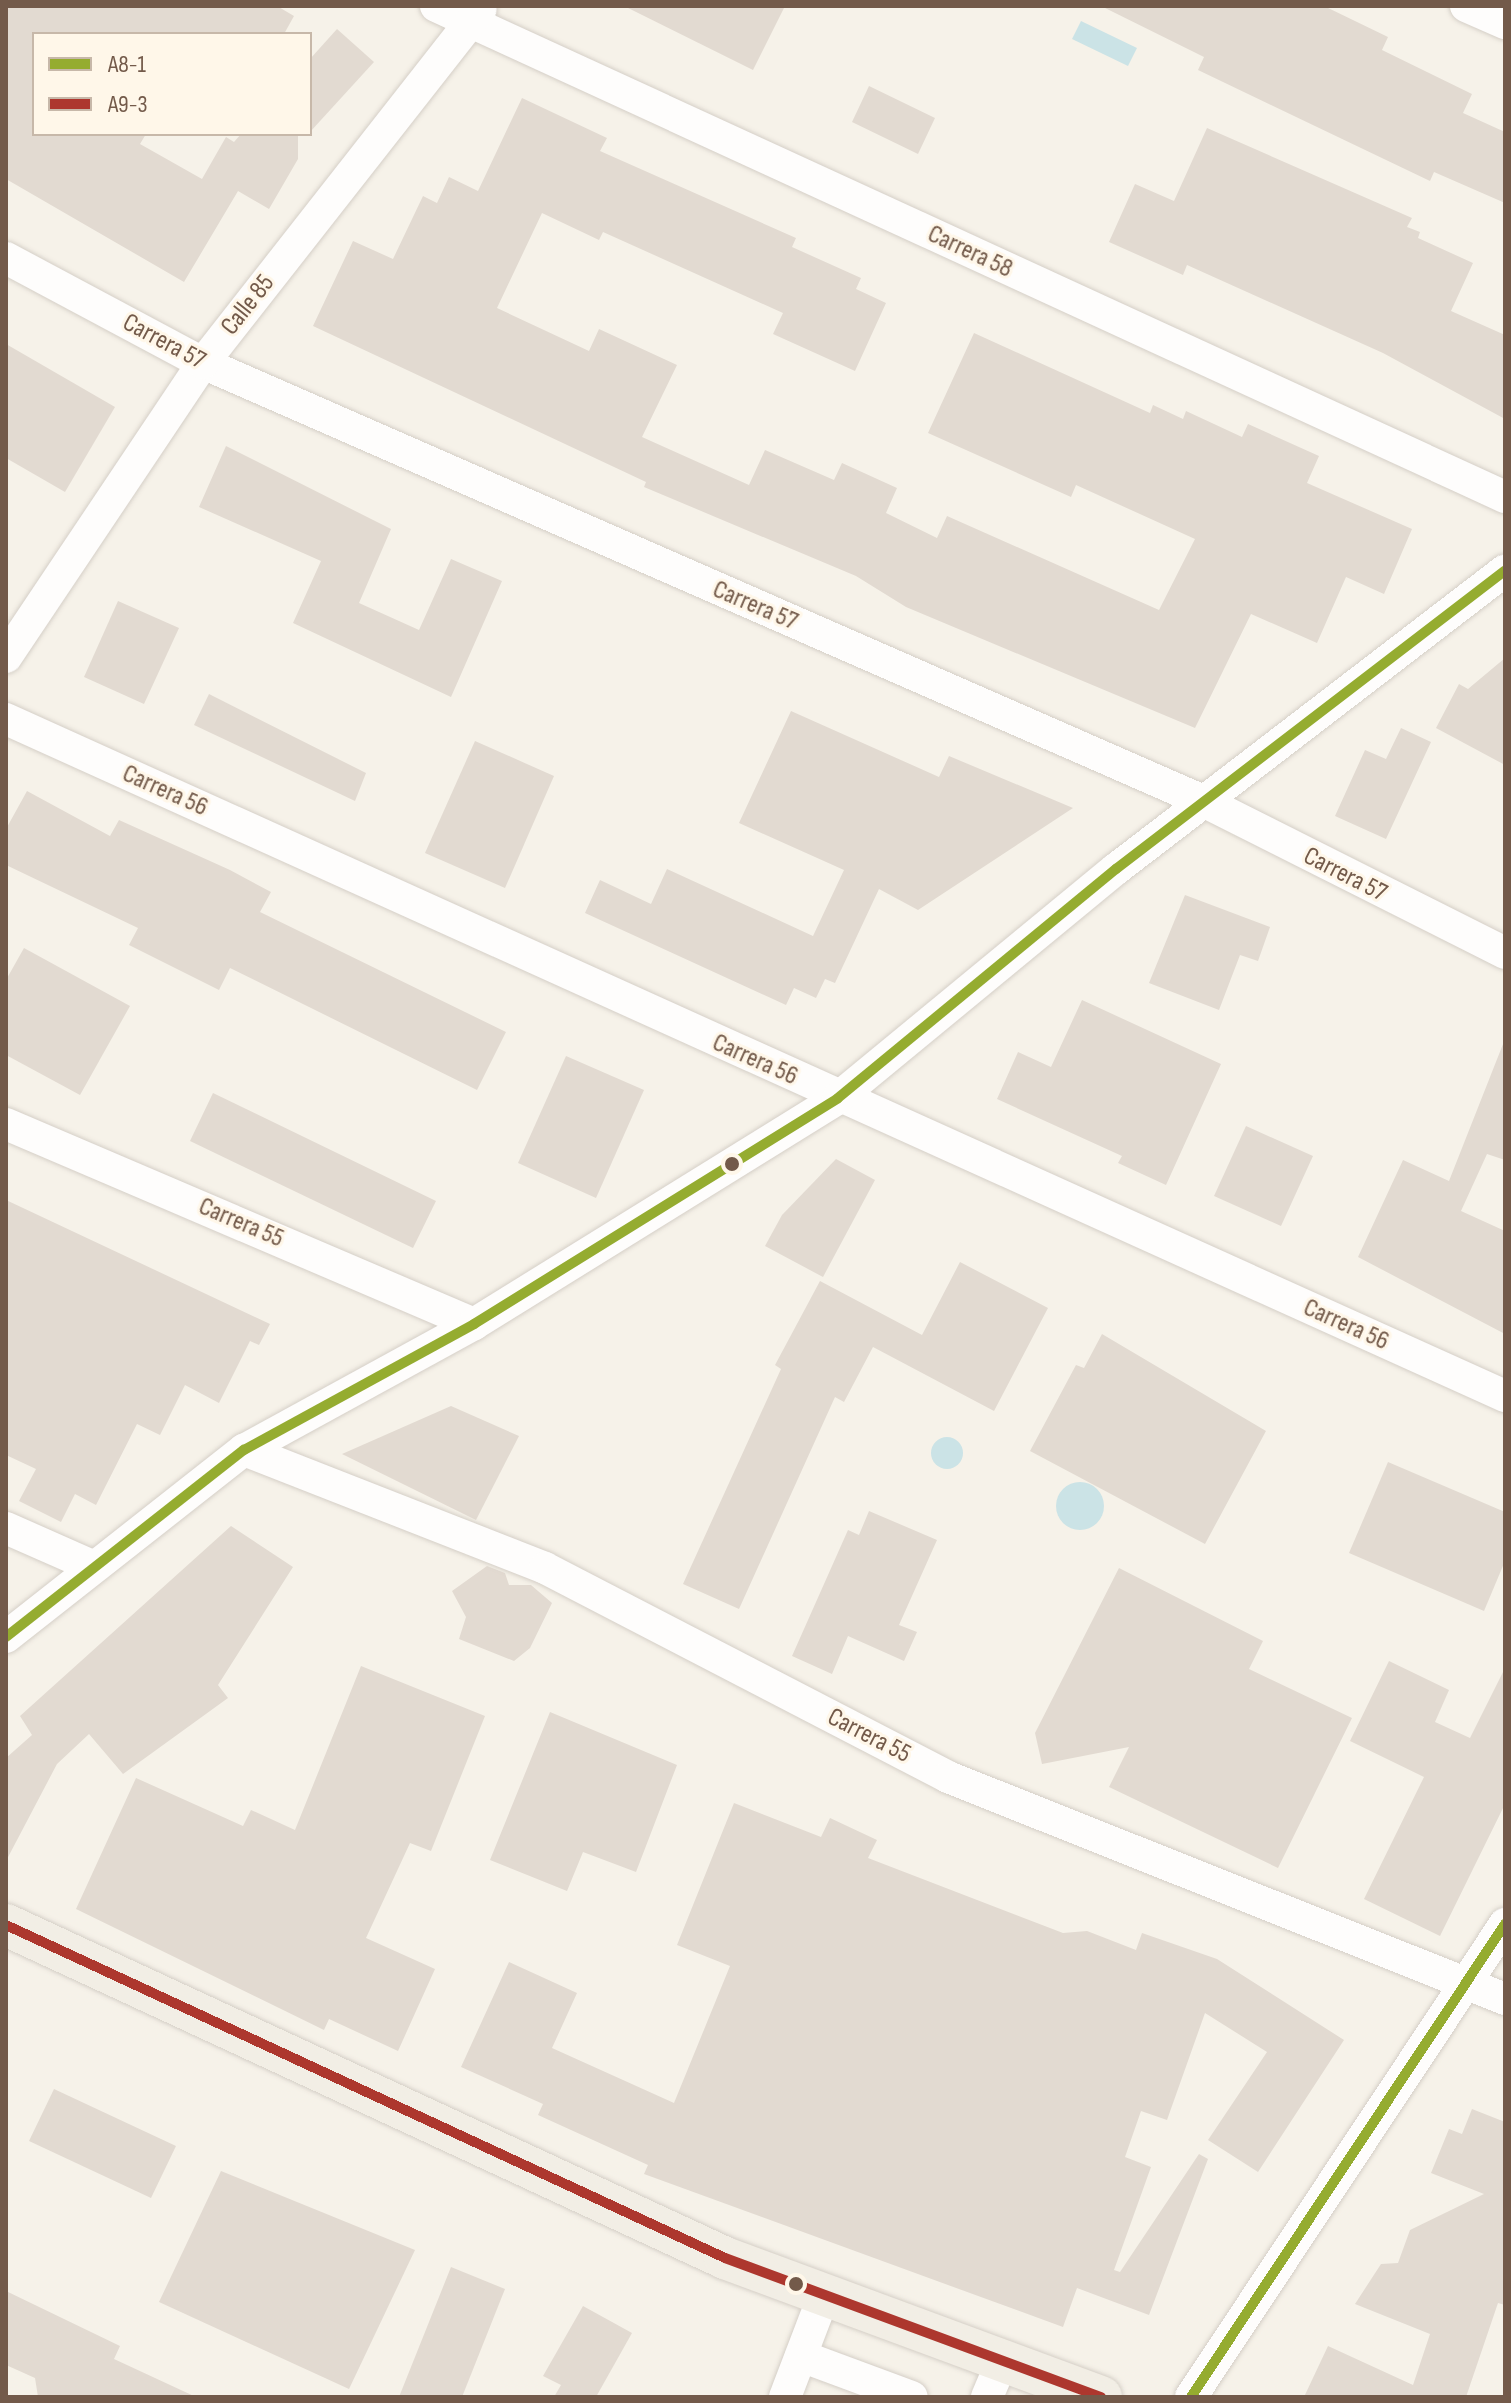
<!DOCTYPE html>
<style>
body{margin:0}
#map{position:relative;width:1511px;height:2403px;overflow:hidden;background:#f6f2e9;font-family:"Sofia Sans Condensed",sans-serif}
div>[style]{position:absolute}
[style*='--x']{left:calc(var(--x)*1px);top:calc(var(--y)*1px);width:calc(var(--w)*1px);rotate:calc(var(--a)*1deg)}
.water>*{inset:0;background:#cbe3e6}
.round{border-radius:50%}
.building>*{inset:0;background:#e2dad1}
.roads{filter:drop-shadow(0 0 2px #d5cfc7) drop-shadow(0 0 2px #d5cfc7)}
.minor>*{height:32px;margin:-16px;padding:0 16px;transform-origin:16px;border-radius:16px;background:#fefdfc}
.major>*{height:42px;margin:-21px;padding:0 21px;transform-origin:21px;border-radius:21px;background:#f2eee5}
.bus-1>*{height:10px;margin:-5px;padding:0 5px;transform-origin:5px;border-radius:5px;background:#95ac30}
.bus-2>*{height:10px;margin:-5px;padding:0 5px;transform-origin:5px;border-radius:5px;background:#ad372e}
.dots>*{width:22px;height:22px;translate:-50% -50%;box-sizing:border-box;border:4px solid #fff7e9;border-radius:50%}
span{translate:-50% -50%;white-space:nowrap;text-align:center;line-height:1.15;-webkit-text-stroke:6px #fff7e9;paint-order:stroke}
.street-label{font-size:26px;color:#735a4a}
.frame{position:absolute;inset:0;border:8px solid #735a4a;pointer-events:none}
.legend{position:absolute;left:32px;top:32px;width:280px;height:104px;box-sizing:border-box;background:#fff7e9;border:2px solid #c7b8a9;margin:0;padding:10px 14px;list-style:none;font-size:24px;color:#735a4a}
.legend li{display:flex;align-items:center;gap:16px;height:40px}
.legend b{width:40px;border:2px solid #c7b8a9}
</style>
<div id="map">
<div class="water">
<i style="clip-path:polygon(1081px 21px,1137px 48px,1128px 66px,1072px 39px)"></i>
<i class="round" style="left:931px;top:1437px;width:32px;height:32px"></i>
<i class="round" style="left:1056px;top:1482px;width:48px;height:48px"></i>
</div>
<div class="building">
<i style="clip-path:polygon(6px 6px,277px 6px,294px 16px,284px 34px,34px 34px,34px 134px,146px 134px,140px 144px,202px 179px,226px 137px,234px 142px,241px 134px,298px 134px,298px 159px,269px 209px,238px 191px,184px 282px,6px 179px)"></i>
<i style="clip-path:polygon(624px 6px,785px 6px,753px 70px)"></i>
<i style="clip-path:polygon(1101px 6px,1324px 6px,1388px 37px,1382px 50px,1472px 94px,1463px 113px,1505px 132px,1505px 203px,1434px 172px,1430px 181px,1198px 70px,1204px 57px)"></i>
<i style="clip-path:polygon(337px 29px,374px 62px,310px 132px,310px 59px)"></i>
<i style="clip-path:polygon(869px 86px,935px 118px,918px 154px,852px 122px)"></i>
<i style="clip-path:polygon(522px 98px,607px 138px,600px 151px,796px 238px,792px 247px,861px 278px,856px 289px,886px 303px,855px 371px,773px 334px,783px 313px,603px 232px,599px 240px,542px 213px,497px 308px,589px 351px,599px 329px,677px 365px,642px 437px,749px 485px,765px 450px,834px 480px,842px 463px,897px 488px,886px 513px,937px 538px,947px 516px,1159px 610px,1195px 539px,1076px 485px,1071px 497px,928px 433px,974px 333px,1150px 413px,1153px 405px,1183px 419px,1186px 411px,1242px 437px,1248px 424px,1319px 456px,1307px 483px,1412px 529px,1384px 594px,1346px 577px,1317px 643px,1251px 614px,1195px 728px,906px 607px,856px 576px,644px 487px,646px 482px,313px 326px,353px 241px,393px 259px,423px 196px,437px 203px,449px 177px,478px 191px)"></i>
<i style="clip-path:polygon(1207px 128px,1412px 218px,1407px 227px,1420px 232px,1418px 238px,1473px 263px,1451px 311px,1505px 335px,1505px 419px,1383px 353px,1187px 265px,1183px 275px,1109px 242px,1135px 184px,1174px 201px)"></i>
<i style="clip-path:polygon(6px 344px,115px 407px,65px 492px,6px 458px)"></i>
<i style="clip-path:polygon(226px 446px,391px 529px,359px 603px,419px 630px,451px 559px,502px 581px,451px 697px,293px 623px,321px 561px,199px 507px)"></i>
<i style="clip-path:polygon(118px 601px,179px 628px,144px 704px,84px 677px)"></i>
<i style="clip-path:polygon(1505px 658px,1505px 765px,1436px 728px,1459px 684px,1468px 689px)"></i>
<i style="clip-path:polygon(209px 694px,366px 773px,355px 801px,194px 725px)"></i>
<i style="clip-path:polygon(791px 711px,939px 777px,949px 756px,1073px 808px,918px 910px,879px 889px,835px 983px,825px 979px,816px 998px,794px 988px,786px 1005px,585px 913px,600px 880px,651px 904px,667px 869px,813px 936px,844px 870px,739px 823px)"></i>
<i style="clip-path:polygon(1401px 728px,1431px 742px,1386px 839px,1335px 816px,1365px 750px,1386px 759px)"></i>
<i style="clip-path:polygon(475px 741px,554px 776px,505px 888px,425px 853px)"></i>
<i style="clip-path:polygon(27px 791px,110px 836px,119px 820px,230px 870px,271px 892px,260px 912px,506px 1032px,477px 1090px,230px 968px,219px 990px,129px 945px,138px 928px,6px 865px,6px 829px)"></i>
<i style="clip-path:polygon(1185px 895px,1270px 927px,1258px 961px,1240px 955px,1219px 1010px,1149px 983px)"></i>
<i style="clip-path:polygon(24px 948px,130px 1006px,80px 1095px,6px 1055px,6px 980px)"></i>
<i style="clip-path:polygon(1082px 1000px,1221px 1064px,1166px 1185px,1118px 1163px,1122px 1156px,997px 1099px,1018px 1052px,1051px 1067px)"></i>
<i style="clip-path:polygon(1505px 1039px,1505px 1160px,1487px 1154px,1461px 1211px,1505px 1231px,1505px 1334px,1358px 1257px,1403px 1160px,1449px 1181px)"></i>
<i style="clip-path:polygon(566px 1056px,644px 1090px,596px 1198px,518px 1163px)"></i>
<i style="clip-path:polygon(213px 1093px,436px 1201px,413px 1248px,190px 1141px)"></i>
<i style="clip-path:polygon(1246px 1126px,1313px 1156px,1281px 1226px,1214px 1196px)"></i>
<i style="clip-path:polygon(836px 1159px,875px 1180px,823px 1277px,765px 1246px,782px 1215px)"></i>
<i style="clip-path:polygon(6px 1200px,270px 1324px,259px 1345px,250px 1341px,219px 1403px,185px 1385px,160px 1435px,137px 1424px,96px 1505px,75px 1494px,61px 1522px,19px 1501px,36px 1469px,6px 1455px)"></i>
<i style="clip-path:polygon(960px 1262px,1048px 1308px,994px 1411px,873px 1347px,844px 1402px,835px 1397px,739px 1609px,683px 1584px,781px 1369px,775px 1365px,820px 1281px,922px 1335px)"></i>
<i style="clip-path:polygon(1102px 1334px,1266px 1431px,1205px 1544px,1030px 1451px,1076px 1365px,1084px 1368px)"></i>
<i style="clip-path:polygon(451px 1406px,519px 1436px,476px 1520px,342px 1454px)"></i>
<i style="clip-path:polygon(1388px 1462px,1505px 1512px,1505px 1561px,1484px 1611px,1349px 1553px)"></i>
<i style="clip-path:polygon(869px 1511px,937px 1540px,899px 1625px,917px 1632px,904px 1661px,848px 1636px,832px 1674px,792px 1656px,848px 1530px,859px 1535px)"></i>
<i style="clip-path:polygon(231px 1526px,293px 1567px,218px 1685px,228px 1698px,123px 1774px,89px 1734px,57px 1764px,6px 1861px,6px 1758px,32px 1735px,20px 1716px)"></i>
<i style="clip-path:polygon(487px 1566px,505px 1573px,509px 1585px,531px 1585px,552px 1603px,530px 1648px,514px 1661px,459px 1639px,466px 1617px,452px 1591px)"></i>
<i style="clip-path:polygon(1119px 1568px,1263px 1641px,1249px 1669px,1352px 1718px,1278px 1868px,1109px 1787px,1129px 1747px,1042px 1764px,1035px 1733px)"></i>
<i style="clip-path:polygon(1389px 1661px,1449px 1690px,1435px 1722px,1470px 1738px,1505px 1668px,1505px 1804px,1440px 1936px,1364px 1899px,1424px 1777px,1350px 1741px)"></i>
<i style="clip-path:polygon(361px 1666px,485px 1716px,431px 1851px,410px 1843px,366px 1938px,435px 1969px,398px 2051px,329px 2019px,324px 2030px,76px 1909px,136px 1778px,243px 1826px,251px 1810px,295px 1830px)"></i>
<i style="clip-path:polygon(550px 1712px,677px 1765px,636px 1872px,583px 1852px,567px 1891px,490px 1860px)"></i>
<i style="clip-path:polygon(734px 1803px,821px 1837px,830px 1818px,877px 1840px,868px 1858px,1063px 1933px,1087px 1931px,1136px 1950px,1142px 1933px,1217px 1959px,1344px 2040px,1258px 2172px,1208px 2140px,1267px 2052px,1205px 2013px,1167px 2120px,1141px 2111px,1125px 2157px,1151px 2167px,1114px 2270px,1120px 2272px,1199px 2154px,1208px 2159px,1149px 2315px,1077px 2288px,1063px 2327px,644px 2174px,648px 2165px,538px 2115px,543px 2104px,461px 2067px,509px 1962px,577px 1993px,552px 2048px,674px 2103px,730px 1966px,677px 1945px)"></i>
<i style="clip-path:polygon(54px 2089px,176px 2146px,151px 2198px,29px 2141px)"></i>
<i style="clip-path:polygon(1472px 2109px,1505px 2122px,1505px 2305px,1498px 2303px,1466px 2397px,1304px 2397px,1328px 2346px,1413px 2385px,1430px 2334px,1355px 2304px,1381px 2264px,1398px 2263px,1410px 2230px,1484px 2194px,1431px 2173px,1449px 2129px,1462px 2134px)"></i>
<i style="clip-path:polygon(221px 2171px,415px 2250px,349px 2389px,159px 2302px)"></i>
<i style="clip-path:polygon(451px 2267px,505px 2289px,462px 2397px,399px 2397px)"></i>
<i style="clip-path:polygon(6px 2291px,120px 2346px,114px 2359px,196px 2397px,38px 2397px,35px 2378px,6px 2365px)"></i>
<i style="clip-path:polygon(583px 2306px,632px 2333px,596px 2397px,554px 2397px,561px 2385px,543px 2376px)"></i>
</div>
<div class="roads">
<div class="minor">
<i style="--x:436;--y:6;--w:1176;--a:24.67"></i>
<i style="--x:1466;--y:6;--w:43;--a:23.6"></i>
<i style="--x:6;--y:258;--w:223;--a:28.1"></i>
<i style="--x:203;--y:363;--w:1092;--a:23.65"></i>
<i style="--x:1203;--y:801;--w:338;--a:26.7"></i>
<i style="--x:6;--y:657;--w:354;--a:-56.2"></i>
<i style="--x:203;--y:363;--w:450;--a:-51.9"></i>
<i style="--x:6;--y:719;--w:1645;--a:24.31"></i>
<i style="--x:6;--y:1124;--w:509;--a:23.14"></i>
<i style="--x:244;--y:1450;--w:323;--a:21.4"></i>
<i style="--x:545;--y:1568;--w:454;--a:27.4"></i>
<i style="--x:948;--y:1777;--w:600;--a:21.73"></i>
<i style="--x:6;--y:1528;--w:92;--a:23.8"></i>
<i style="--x:6;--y:1637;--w:303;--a:-38.2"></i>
<i style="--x:244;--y:1450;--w:262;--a:-28.7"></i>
<i style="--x:474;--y:1324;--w:428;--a:-31.8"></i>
<i style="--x:838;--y:1098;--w:360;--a:-39.5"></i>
<i style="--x:1116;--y:869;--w:490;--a:-37.5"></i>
<i style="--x:801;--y:2356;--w:118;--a:20.3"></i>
<i style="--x:785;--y:2397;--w:109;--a:-69.1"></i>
<i style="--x:987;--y:2397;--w:39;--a:-67"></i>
<i style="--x:1191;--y:2397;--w:568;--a:-56.42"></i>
</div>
<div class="major">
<i style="--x:6;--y:1925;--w:792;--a:24.85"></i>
<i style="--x:725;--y:2258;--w:401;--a:20.3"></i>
</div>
</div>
<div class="bus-1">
<i style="--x:6;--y:1637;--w:303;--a:-38.2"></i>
<i style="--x:244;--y:1450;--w:262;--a:-28.7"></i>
<i style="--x:474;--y:1324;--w:428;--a:-31.8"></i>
<i style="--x:838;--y:1098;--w:360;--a:-39.5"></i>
<i style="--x:1116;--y:869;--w:490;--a:-37.5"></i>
<i style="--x:1191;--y:2397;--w:568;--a:-56.42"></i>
</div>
<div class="bus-2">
<i style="--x:6;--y:1925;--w:792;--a:24.85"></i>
<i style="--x:725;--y:2258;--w:401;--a:20.3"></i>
</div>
<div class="dots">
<i style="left:732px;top:1164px;background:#735a4a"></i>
<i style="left:796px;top:2284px;background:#735a4a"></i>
</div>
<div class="street-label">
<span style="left:970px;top:252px;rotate:25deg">Carrera 58</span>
<span style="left:248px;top:305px;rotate:-52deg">Calle 85</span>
<span style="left:164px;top:342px;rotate:28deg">Carrera 57</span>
<span style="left:755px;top:606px;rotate:23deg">Carrera 57</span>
<span style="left:165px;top:791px;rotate:24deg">Carrera 56</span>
<span style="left:1345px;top:875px;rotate:27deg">Carrera 57</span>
<span style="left:755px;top:1060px;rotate:24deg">Carrera 56</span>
<span style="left:241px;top:1223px;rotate:23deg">Carrera 55</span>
<span style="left:1346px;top:1325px;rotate:24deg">Carrera 56</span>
<span style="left:869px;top:1736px;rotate:27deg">Carrera 55</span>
</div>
<div class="frame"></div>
<ul class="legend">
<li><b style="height:10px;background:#95ac30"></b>A8-1</li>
<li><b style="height:10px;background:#ad372e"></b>A9-3</li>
</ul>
</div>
